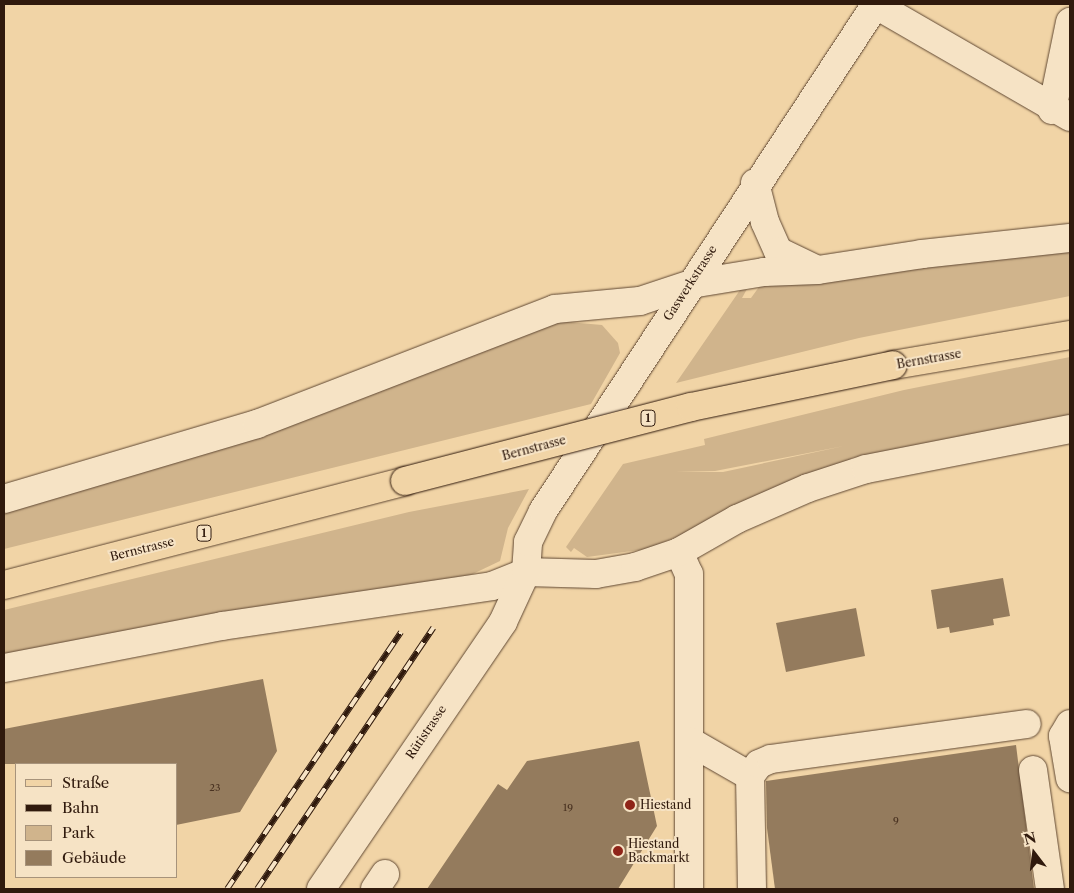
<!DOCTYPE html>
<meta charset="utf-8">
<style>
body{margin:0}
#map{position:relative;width:1074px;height:893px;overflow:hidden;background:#f1d4a6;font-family:"Libre Caslon Text",serif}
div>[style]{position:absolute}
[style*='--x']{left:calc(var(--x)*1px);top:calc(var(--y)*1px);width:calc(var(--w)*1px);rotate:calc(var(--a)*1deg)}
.green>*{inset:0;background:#d0b48c}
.building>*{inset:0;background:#947b5d}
.roads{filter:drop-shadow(0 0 1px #604833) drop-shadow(0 0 1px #604833)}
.minor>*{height:28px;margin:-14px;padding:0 14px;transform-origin:14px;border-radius:14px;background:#f6e3c5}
.major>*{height:28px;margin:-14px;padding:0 14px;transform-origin:14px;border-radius:14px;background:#f1d4a6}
.rail>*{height:5.5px;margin-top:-2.75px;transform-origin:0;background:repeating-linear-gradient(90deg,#f6e3c5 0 11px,#301a0d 0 22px);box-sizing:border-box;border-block:1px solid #301a0d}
.bridges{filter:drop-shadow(0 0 1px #301a0d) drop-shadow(0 0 1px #301a0d)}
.major-bridge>*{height:28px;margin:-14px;padding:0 14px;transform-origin:14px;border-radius:14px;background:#f1d4a6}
.dots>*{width:14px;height:14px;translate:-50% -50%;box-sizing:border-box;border:2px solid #f6e3c5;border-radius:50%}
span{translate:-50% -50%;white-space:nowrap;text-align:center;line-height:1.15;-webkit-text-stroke:4px #f6e3c5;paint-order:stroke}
.number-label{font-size:10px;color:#493221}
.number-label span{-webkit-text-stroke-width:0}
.shield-label span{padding:1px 4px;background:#f6e3c5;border:1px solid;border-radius:4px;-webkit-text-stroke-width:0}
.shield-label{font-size:11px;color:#301a0d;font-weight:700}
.street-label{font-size:12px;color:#301a0d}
.poi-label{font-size:12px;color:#301a0d}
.left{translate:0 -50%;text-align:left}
.frame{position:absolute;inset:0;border:5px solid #301a0d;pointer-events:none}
.legend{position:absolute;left:15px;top:763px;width:162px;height:115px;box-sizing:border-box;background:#f6e3c5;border:1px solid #a7937b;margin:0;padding:6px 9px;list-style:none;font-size:15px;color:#301a0d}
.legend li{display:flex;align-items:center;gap:10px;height:25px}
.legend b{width:25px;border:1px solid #a7937b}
.north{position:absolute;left:1009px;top:828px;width:50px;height:50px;-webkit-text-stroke:4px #f6e3c5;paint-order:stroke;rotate:345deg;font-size:14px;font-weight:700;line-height:20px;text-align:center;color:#301a0d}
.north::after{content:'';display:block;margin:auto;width:18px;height:22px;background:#301a0d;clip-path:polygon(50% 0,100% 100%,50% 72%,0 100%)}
</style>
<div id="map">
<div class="green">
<i style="clip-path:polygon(1070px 246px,1070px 296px,859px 338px,676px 383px,740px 290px,747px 289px,742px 298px,751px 298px,759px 287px,847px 272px)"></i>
<i style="clip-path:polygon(557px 321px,602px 325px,618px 343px,620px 353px,591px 404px,4px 549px,4px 512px,150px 470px,328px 412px)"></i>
<i style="clip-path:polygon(evenodd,1070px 357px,1070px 416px,851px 458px,852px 464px,647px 549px,587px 557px,574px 548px,571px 552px,566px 547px,623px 464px,705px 445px,704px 439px,904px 390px,1070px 357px,844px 446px,723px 472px,676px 472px,715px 471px,844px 446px)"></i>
<i style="clip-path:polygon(529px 489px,508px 528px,500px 561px,456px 582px,4px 658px,4px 610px,409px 512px)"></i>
</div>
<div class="building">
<i style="clip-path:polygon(1003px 578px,1010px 616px,993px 619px,994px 625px,950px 633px,949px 627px,937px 629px,931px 590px)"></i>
<i style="clip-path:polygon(856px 608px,865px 656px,786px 672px,776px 623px)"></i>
<i style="clip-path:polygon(263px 679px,277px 751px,240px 812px,176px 825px,176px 764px,4px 764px,4px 729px)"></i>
<i style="clip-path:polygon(639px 741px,657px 826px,618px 889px,427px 889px,498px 784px,507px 790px,527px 761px)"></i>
<i style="clip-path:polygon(1016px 745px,1034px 889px,775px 889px,767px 828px,766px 781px)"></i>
</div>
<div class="roads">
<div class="minor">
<i style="--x:876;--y:5;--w:224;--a:30"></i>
<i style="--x:1052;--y:110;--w:90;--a:-78.4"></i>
<i style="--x:755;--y:183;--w:40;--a:75.6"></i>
<i style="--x:765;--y:222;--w:32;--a:66"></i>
<i style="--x:778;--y:251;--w:41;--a:25.9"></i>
<i style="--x:4;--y:499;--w:264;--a:-16.5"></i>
<i style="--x:257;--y:424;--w:319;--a:-21.1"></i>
<i style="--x:555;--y:309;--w:85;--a:-5.4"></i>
<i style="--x:640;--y:301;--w:54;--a:-18.4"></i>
<i style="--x:691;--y:284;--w:74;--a:-9.3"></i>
<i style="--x:764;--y:272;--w:54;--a:-2.1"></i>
<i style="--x:818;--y:270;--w:105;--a:-8.7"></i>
<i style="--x:922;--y:254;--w:149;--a:-6.2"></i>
<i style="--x:679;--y:552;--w:24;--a:66"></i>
<i style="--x:689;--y:574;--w:315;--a:90"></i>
<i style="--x:4;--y:668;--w:222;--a:-10.9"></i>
<i style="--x:222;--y:626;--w:273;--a:-8.4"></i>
<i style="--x:492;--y:586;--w:37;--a:-22"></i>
<i style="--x:526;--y:572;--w:70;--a:1.6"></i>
<i style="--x:596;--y:574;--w:40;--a:-10"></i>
<i style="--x:635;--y:567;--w:46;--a:-18.8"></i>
<i style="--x:679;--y:552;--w:67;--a:-29.6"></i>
<i style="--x:737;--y:519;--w:77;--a:-23.6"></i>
<i style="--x:808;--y:488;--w:61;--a:-18.1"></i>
<i style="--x:866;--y:469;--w:208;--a:-11.1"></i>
<i style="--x:1070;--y:724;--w:14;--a:120"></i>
<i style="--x:1063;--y:736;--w:43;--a:80.5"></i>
<i style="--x:689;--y:741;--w:70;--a:29.8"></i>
<i style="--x:1033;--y:770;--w:120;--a:81.9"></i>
<i style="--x:321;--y:889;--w:323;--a:-55.7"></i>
<i style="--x:503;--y:622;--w:55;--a:-65.3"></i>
<i style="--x:526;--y:572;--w:30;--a:-86"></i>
<i style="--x:528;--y:542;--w:34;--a:-64"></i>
<i style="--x:543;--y:511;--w:607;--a:-56.7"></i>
<i style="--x:375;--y:889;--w:18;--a:-56"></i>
<i style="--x:752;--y:889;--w:113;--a:-91"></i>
<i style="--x:750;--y:776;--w:15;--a:-53"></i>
<i style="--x:759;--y:764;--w:13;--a:-23"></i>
<i style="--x:771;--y:759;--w:258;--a:-7.8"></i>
</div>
<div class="major">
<i style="--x:893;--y:365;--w:180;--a:-9.6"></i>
<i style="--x:4;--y:585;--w:414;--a:-14.5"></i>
</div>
</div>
<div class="rail">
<i style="--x:227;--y:889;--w:310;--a:-55.9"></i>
<i style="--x:257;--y:889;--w:315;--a:-56"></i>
</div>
<div class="bridges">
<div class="major-bridge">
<i style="--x:405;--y:481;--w:295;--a:-14.5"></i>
<i style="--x:691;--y:407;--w:206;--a:-11.7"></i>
</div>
</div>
<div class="dots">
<i style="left:630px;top:805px;background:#8f2418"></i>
<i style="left:618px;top:851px;background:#8f2418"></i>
</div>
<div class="number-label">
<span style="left:215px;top:788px">23</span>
<span style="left:568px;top:808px">19</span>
<span style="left:896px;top:821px">9</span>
</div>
<div class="shield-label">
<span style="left:648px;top:418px">1</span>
<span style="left:204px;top:533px">1</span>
</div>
<div class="street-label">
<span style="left:690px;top:283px;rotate:-57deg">Gaswerkstrasse</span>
<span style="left:929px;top:359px;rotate:-10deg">Bernstrasse</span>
<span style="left:534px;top:448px;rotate:-15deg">Bernstrasse</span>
<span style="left:142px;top:549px;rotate:-14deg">Bernstrasse</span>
<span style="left:426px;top:732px;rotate:-56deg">Rütistrasse</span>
</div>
<div class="poi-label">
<span class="left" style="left:640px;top:805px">Hiestand</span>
<span class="left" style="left:628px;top:851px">Hiestand<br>Backmarkt</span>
</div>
<div class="frame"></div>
<ul class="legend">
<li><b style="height:6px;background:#f1d4a6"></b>Straße</li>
<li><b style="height:6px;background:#301a0d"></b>Bahn</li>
<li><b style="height:14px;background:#d0b48c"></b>Park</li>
<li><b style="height:14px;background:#947b5d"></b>Gebäude</li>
</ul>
<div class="north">N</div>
</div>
